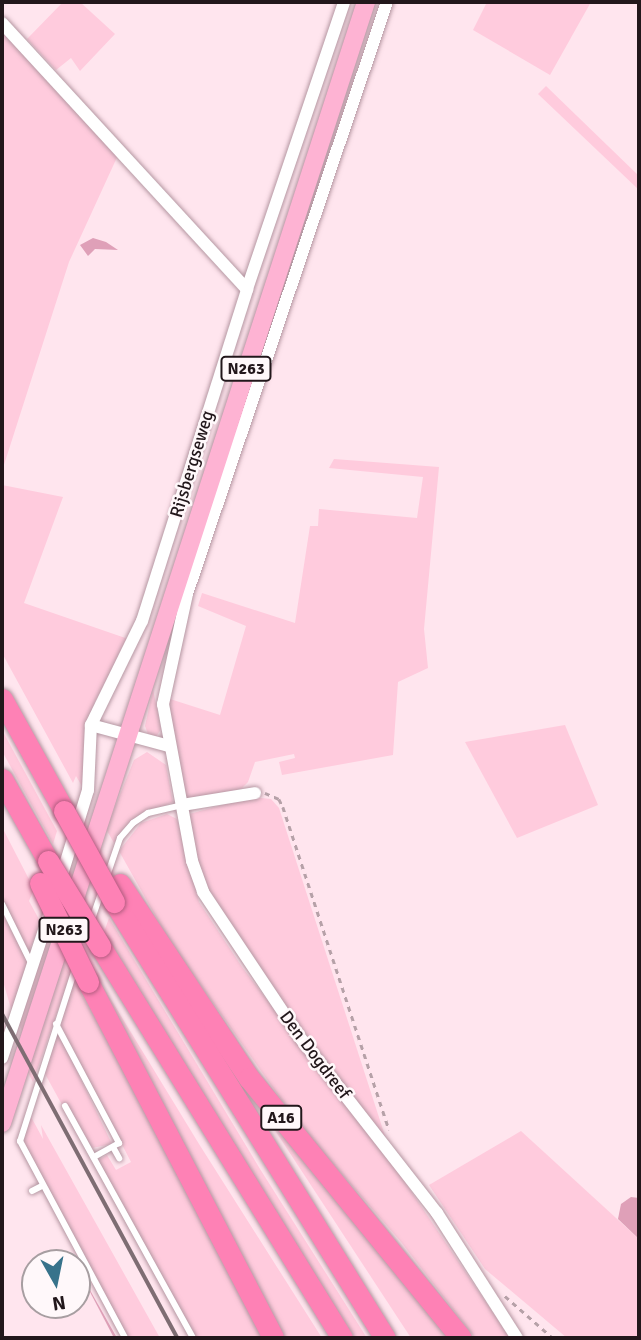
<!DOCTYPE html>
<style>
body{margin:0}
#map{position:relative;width:641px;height:1340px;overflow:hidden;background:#ffe5ee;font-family:Signika,sans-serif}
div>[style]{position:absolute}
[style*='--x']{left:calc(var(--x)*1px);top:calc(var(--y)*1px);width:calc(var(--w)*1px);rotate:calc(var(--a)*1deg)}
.green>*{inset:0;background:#ffcbdd}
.water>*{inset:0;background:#dfa0b8}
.path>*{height:2.5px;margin-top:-1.25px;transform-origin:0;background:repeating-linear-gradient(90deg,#b6a1a8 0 5px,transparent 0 10px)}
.roads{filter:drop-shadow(0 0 2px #b597a2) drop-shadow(0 0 2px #b597a2)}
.service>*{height:6px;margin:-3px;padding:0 3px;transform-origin:3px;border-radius:3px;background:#fff}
.minor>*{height:12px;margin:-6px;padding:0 6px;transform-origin:6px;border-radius:6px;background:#fff}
.primary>*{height:18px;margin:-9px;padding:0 9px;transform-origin:9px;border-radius:9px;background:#feb3d3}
.motorway>*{height:21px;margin:-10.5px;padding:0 10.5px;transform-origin:10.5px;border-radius:10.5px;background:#fe81b5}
.rail>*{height:3.5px;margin:-1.75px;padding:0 1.75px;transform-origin:1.75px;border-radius:1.75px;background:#7e6d73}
.bridges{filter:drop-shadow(0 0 2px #b15c7f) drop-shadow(0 0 2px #b15c7f)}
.motorway-bridge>*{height:21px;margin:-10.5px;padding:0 10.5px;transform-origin:10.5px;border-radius:10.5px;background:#fe81b5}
span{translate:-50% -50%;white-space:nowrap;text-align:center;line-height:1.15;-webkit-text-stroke:5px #fff8fa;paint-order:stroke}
.shield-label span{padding:2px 5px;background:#fff8fa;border:2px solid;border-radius:5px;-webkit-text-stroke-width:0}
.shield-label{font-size:16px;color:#22171b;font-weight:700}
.street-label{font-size:18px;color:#22171b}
.frame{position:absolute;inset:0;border:4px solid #22171b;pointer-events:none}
.north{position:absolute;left:21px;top:1249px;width:70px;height:70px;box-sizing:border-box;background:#fff8fa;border:2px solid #a79ea1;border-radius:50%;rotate:171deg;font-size:19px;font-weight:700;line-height:28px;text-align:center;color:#22171b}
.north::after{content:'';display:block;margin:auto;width:24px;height:32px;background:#38738b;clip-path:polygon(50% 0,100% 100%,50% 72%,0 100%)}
</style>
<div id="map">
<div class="green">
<i style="clip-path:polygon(63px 2px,80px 2px,115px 34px,80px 71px,71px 58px,56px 70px,27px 39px)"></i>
<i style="clip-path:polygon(487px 2px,591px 2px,550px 75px,473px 30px)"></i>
<i style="clip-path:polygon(2px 29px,119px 153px,69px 262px,2px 471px)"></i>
<i style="clip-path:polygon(546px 86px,639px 176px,639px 190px,538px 94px)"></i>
<i style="clip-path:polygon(334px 459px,439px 467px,424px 629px,428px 668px,398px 682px,393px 755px,282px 775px,279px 762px,295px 758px,294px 754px,255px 762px,248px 782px,238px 792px,186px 799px,167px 698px,220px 715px,246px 626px,198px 606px,202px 593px,295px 623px,310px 526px,318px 526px,319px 509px,417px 518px,423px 477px,329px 468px)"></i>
<i style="clip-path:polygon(2px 485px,63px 497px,24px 603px,134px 641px,95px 701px,84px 740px,83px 788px,76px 776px,73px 783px,2px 653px)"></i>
<i style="clip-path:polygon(153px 689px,161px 729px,156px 737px,148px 734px,145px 726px)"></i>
<i style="clip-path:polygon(565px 725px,598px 805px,517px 838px,465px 742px)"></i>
<i style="clip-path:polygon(2px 730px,57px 831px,53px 844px,2px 751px)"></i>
<i style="clip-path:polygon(147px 752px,166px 765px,173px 802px,133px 819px,114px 843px,106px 829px,134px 760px)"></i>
<i style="clip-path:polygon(252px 797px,271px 799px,279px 808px,386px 1139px,265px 980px,200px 876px,189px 814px)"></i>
<i style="clip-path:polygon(167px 814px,177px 819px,199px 902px,242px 967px,398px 1172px,510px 1338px,475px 1338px,401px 1242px,300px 1126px,170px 942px,119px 851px,141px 823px)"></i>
<i style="clip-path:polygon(2px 827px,34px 889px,29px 901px,41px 923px,29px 951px,2px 901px)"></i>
<i style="clip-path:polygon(2px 912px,28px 961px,12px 1012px,2px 978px)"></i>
<i style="clip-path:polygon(109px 918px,260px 1169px,367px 1338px,355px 1338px,251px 1175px,104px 932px)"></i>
<i style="clip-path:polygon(48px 935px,54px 946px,24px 1034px,18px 1023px)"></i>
<i style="clip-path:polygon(63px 962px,70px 975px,33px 1082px,26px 1069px)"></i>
<i style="clip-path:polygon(96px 975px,199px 1144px,322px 1338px,282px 1338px)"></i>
<i style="clip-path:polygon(73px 979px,113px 1050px,264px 1338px,197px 1338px,97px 1161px,107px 1155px,116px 1170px,131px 1162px,60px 1024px)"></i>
<i style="clip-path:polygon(58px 1032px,112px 1144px,92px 1148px,67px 1104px,190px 1338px,44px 1072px)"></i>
<i style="clip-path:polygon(229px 1060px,455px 1338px,411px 1338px)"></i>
<i style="clip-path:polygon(29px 1113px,43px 1139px,41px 1125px,160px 1338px,128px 1338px,23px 1146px)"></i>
<i style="clip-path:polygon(521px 1131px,639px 1239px,639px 1338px,567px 1338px,485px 1269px,429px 1185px)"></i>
</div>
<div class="water">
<i style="clip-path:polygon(93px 238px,106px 242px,118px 250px,95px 249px,88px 256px,80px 245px)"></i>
<i style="clip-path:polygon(631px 1197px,639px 1198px,639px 1239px,618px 1219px,621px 1204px)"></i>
<i style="clip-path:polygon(77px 1267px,117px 1338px,114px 1338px)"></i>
</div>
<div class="path">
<i style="--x:265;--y:793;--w:15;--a:23"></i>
<i style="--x:279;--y:799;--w:9;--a:63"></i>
<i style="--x:283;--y:807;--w:340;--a:71.8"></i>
<i style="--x:505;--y:1296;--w:64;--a:41.2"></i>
</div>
<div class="roads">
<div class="service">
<i style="--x:107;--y:876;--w:40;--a:-71.1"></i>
<i style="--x:120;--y:838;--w:20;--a:-49"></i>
<i style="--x:133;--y:823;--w:18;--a:-34"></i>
<i style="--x:148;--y:813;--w:35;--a:-13"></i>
<i style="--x:2;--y:904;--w:66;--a:63.8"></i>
<i style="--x:91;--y:922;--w:34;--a:-71"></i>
<i style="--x:75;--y:969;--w:181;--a:107.7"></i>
<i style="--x:20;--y:1141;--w:223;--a:61.9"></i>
<i style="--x:56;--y:1024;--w:135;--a:62.1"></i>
<i style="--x:119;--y:1143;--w:29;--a:151"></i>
<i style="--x:65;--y:1106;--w:265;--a:61.1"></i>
<i style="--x:113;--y:1147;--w:13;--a:61"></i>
<i style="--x:32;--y:1191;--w:11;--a:-27"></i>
</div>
<div class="minor">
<i style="--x:387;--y:2;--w:625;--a:108.67"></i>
<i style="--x:187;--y:594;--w:113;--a:102.3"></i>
<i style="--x:163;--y:704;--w:160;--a:79.5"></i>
<i style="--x:192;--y:861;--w:33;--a:70"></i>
<i style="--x:203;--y:892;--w:177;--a:56.3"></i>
<i style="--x:301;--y:1039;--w:221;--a:52"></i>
<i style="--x:437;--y:1213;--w:148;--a:57.4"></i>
<i style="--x:2;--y:23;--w:362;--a:47.4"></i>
<i style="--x:91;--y:725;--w:81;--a:15.1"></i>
<i style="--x:182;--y:805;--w:74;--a:-9.3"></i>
<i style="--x:60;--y:881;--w:95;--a:-72.9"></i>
<i style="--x:88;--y:790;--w:65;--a:-87.4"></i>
<i style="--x:91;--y:725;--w:116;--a:-63.9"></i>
<i style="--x:142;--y:621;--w:348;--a:-72.4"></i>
<i style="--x:247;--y:289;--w:303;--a:-71.3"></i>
<i style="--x:2;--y:1058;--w:157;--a:-71.8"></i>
</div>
<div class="primary">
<i style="--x:2;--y:1123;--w:1179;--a:-72.01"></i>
</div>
<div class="motorway">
<i style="--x:2;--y:699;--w:128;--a:61"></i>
<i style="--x:2;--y:779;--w:94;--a:60.7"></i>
<i style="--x:120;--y:884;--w:233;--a:56.4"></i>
<i style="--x:249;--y:1078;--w:335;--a:50.8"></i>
<i style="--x:114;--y:902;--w:513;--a:58.14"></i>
<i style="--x:100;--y:946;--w:461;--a:58.3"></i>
<i style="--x:88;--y:982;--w:401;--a:62.5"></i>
</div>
</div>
<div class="rail">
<i style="--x:2;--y:1013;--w:370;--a:61.6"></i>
</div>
<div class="bridges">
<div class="motorway-bridge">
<i style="--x:64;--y:811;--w:104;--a:61.2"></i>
<i style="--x:48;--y:861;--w:100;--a:58.5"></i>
<i style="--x:40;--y:883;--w:110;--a:64.1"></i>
</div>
</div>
<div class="shield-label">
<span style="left:246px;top:369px">N263</span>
<span style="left:64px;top:930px">N263</span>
<span style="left:281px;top:1118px">A16</span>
</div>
<div class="street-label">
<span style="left:192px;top:464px;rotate:-73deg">Rijsbergseweg</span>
<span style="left:315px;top:1055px;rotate:53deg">Den Dogdreef</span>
</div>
<div class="frame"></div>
<div class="north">N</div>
</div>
